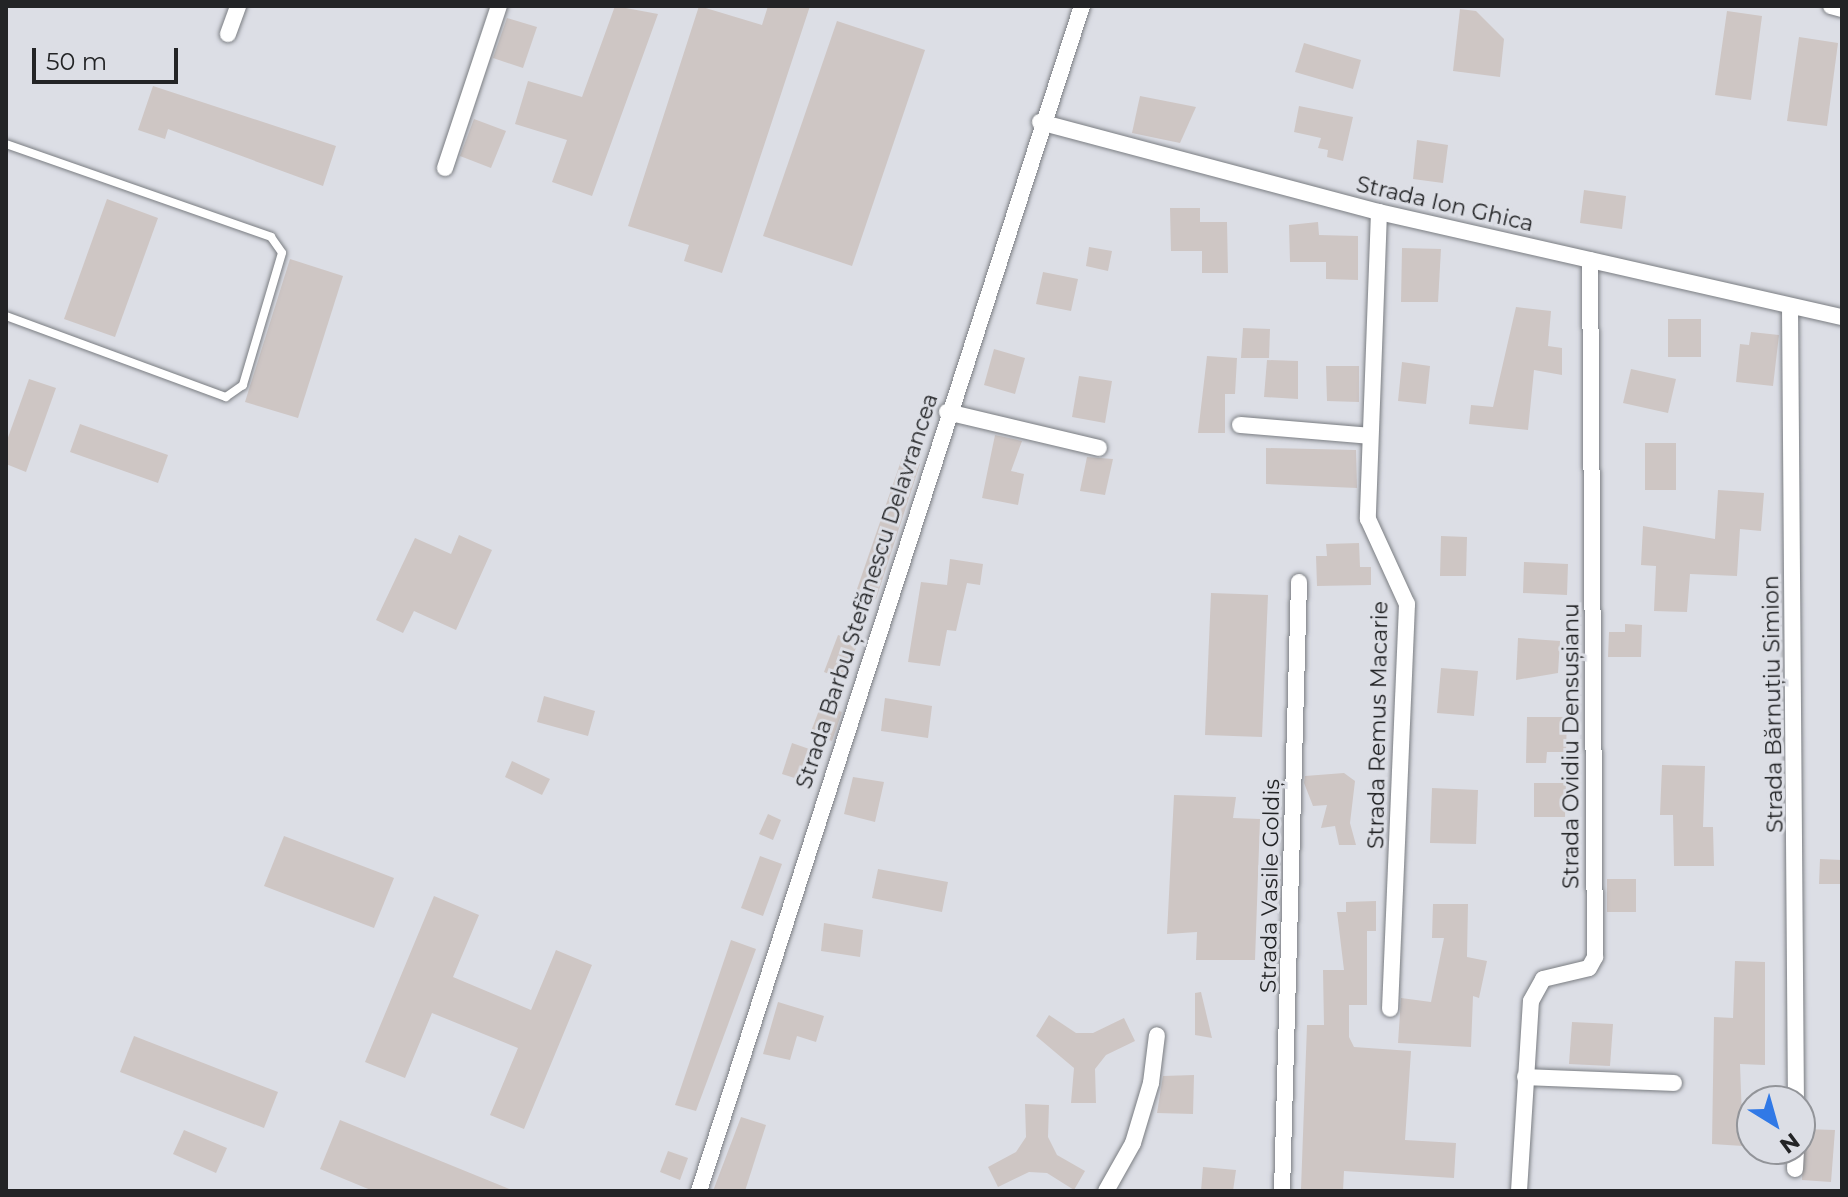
<!DOCTYPE html>
<meta charset="utf-8">
<style>
body{margin:0}
#map{position:relative;width:1848px;height:1197px;overflow:hidden;background:#dcdee5;font-family:Montserrat,sans-serif}
div>[style]{position:absolute}
[style*='--x']{left:calc(var(--x)*1px);top:calc(var(--y)*1px);width:calc(var(--w)*1px);rotate:calc(var(--a)*1deg)}
.building>*{inset:0;background:#cec6c4}
.roads{filter:drop-shadow(0 0 2px #7a7d82) drop-shadow(0 0 2px #7a7d82)}
.lane>*{height:8px;margin:-4px;padding:0 4px;transform-origin:4px;border-radius:4px;background:#fff}
.street>*{height:16px;margin:-8px;padding:0 8px;transform-origin:8px;border-radius:8px;background:#fff}
span{translate:-50% -50%;white-space:nowrap;text-align:center;line-height:1.15;-webkit-text-stroke:6px #dcdee5;paint-order:stroke}
.street-label{font-size:22px;color:#232426}
.frame{position:absolute;inset:0;border:8px solid #232426;pointer-events:none}
.north{position:absolute;left:1736px;top:1085px;width:80px;height:80px;box-sizing:border-box;background:#dcdee5;border:2px solid #929499;border-radius:50%;rotate:143deg;font-size:22px;font-weight:700;line-height:32px;text-align:center;color:#232426}
.north::after{content:'';display:block;margin:auto;width:28px;height:36px;background:#3179e6;clip-path:polygon(50% 0,100% 100%,50% 72%,0 100%)}
.scale{position:absolute;left:32px;top:48px;width:146px;height:36px;box-sizing:border-box;border:4px solid #232426;border-top:0;padding-left:10px;font-size:24px;line-height:28px;white-space:nowrap;color:#232426;-webkit-text-stroke:6px #dcdee5;paint-order:stroke}
</style>
<div id="map">
<div class="building">
<i style="clip-path:polygon(615px 6px,658px 14px,592px 196px,552px 182px,567px 140px,515px 124px,528px 81px,582px 97px)"></i>
<i style="clip-path:polygon(699px 6px,762px 25px,768px 6px,810px 6px,722px 273px,684px 261px,689px 245px,628px 226px)"></i>
<i style="clip-path:polygon(1460px 9px,1476px 11px,1504px 39px,1500px 77px,1453px 71px)"></i>
<i style="clip-path:polygon(1727px 11px,1762px 16px,1751px 100px,1715px 95px)"></i>
<i style="clip-path:polygon(507px 18px,537px 27px,523px 68px,493px 58px)"></i>
<i style="clip-path:polygon(837px 21px,925px 50px,852px 266px,763px 236px)"></i>
<i style="clip-path:polygon(1799px 37px,1838px 43px,1827px 126px,1787px 121px)"></i>
<i style="clip-path:polygon(1304px 43px,1361px 60px,1353px 89px,1295px 72px)"></i>
<i style="clip-path:polygon(153px 86px,336px 146px,323px 186px,168px 129px,165px 139px,138px 130px)"></i>
<i style="clip-path:polygon(1140px 96px,1196px 107px,1180px 143px,1132px 133px)"></i>
<i style="clip-path:polygon(1299px 106px,1353px 117px,1343px 161px,1327px 157px,1328px 150px,1318px 148px,1321px 138px,1294px 132px)"></i>
<i style="clip-path:polygon(474px 119px,506px 131px,491px 168px,460px 156px)"></i>
<i style="clip-path:polygon(1417px 140px,1448px 145px,1443px 183px,1413px 179px)"></i>
<i style="clip-path:polygon(1584px 190px,1626px 196px,1622px 229px,1580px 223px)"></i>
<i style="clip-path:polygon(107px 199px,158px 218px,115px 337px,64px 319px)"></i>
<i style="clip-path:polygon(1170px 208px,1200px 208px,1200px 222px,1227px 222px,1228px 273px,1202px 273px,1202px 251px,1171px 251px)"></i>
<i style="clip-path:polygon(1318px 222px,1319px 235px,1358px 236px,1358px 280px,1326px 279px,1326px 262px,1290px 262px,1289px 225px)"></i>
<i style="clip-path:polygon(1089px 247px,1112px 251px,1108px 271px,1086px 266px)"></i>
<i style="clip-path:polygon(1402px 248px,1441px 249px,1438px 302px,1401px 302px)"></i>
<i style="clip-path:polygon(290px 259px,343px 276px,298px 418px,245px 402px)"></i>
<i style="clip-path:polygon(1043px 272px,1078px 279px,1071px 311px,1036px 304px)"></i>
<i style="clip-path:polygon(1516px 307px,1551px 311px,1548px 346px,1562px 348px,1562px 375px,1534px 370px,1528px 430px,1469px 424px,1471px 405px,1493px 407px)"></i>
<i style="clip-path:polygon(1668px 319px,1701px 319px,1701px 357px,1668px 357px)"></i>
<i style="clip-path:polygon(1243px 328px,1270px 329px,1269px 358px,1241px 358px)"></i>
<i style="clip-path:polygon(1751px 332px,1779px 335px,1773px 386px,1736px 382px,1740px 344px,1749px 345px)"></i>
<i style="clip-path:polygon(994px 349px,1025px 358px,1015px 394px,984px 385px)"></i>
<i style="clip-path:polygon(1207px 356px,1237px 358px,1235px 394px,1225px 394px,1225px 433px,1198px 433px)"></i>
<i style="clip-path:polygon(1267px 360px,1298px 361px,1298px 399px,1264px 397px)"></i>
<i style="clip-path:polygon(1402px 362px,1430px 366px,1426px 404px,1398px 401px)"></i>
<i style="clip-path:polygon(1326px 366px,1359px 366px,1359px 402px,1327px 401px)"></i>
<i style="clip-path:polygon(1631px 369px,1676px 379px,1668px 413px,1623px 403px)"></i>
<i style="clip-path:polygon(1079px 376px,1112px 381px,1105px 423px,1072px 417px)"></i>
<i style="clip-path:polygon(29px 379px,56px 388px,26px 472px,6px 464px,6px 443px)"></i>
<i style="clip-path:polygon(80px 424px,168px 455px,158px 483px,70px 452px)"></i>
<i style="clip-path:polygon(995px 435px,1022px 441px,1011px 471px,1024px 474px,1018px 505px,982px 498px)"></i>
<i style="clip-path:polygon(1645px 443px,1676px 443px,1676px 490px,1645px 490px)"></i>
<i style="clip-path:polygon(1266px 448px,1356px 450px,1357px 488px,1266px 484px)"></i>
<i style="clip-path:polygon(1087px 457px,1113px 459px,1105px 495px,1080px 491px)"></i>
<i style="clip-path:polygon(902px 458px,920px 464px,876px 599px,856px 592px)"></i>
<i style="clip-path:polygon(1718px 490px,1764px 493px,1761px 531px,1740px 529px,1737px 576px,1690px 574px,1687px 612px,1654px 611px,1656px 566px,1641px 565px,1643px 526px,1715px 539px)"></i>
<i style="clip-path:polygon(459px 535px,492px 550px,456px 630px,414px 611px,403px 633px,376px 620px,415px 538px,451px 554px)"></i>
<i style="clip-path:polygon(1441px 536px,1467px 537px,1466px 576px,1440px 576px)"></i>
<i style="clip-path:polygon(1359px 543px,1360px 567px,1371px 567px,1371px 585px,1317px 586px,1316px 556px,1327px 556px,1326px 544px)"></i>
<i style="clip-path:polygon(950px 559px,983px 564px,980px 585px,967px 583px,956px 631px,947px 630px,940px 666px,908px 662px,921px 582px,947px 585px)"></i>
<i style="clip-path:polygon(1524px 562px,1568px 564px,1567px 595px,1523px 593px)"></i>
<i style="clip-path:polygon(1211px 593px,1268px 595px,1262px 737px,1205px 735px)"></i>
<i style="clip-path:polygon(1625px 624px,1642px 625px,1641px 657px,1608px 657px,1609px 632px,1625px 632px)"></i>
<i style="clip-path:polygon(838px 635px,858px 642px,844px 680px,824px 672px)"></i>
<i style="clip-path:polygon(1518px 638px,1560px 641px,1558px 673px,1516px 680px)"></i>
<i style="clip-path:polygon(1441px 668px,1478px 671px,1474px 716px,1437px 713px)"></i>
<i style="clip-path:polygon(544px 696px,595px 711px,588px 736px,537px 722px)"></i>
<i style="clip-path:polygon(885px 698px,932px 706px,928px 738px,881px 731px)"></i>
<i style="clip-path:polygon(821px 705px,842px 712px,832px 741px,810px 734px)"></i>
<i style="clip-path:polygon(1527px 717px,1567px 717px,1566px 752px,1547px 752px,1546px 763px,1526px 763px)"></i>
<i style="clip-path:polygon(792px 743px,815px 751px,804px 781px,782px 774px)"></i>
<i style="clip-path:polygon(512px 761px,550px 779px,542px 795px,505px 777px)"></i>
<i style="clip-path:polygon(1662px 765px,1705px 766px,1703px 827px,1713px 827px,1714px 866px,1674px 866px,1673px 815px,1660px 815px)"></i>
<i style="clip-path:polygon(1344px 773px,1355px 781px,1350px 823px,1356px 845px,1339px 845px,1335px 826px,1321px 828px,1327px 805px,1313px 806px,1304px 783px,1305px 776px)"></i>
<i style="clip-path:polygon(853px 777px,884px 782px,875px 822px,844px 814px)"></i>
<i style="clip-path:polygon(1534px 783px,1566px 783px,1565px 817px,1534px 817px)"></i>
<i style="clip-path:polygon(1432px 788px,1478px 790px,1476px 844px,1430px 843px)"></i>
<i style="clip-path:polygon(1174px 795px,1236px 797px,1233px 818px,1260px 819px,1255px 960px,1196px 960px,1197px 932px,1167px 934px)"></i>
<i style="clip-path:polygon(768px 814px,781px 820px,773px 840px,759px 834px)"></i>
<i style="clip-path:polygon(284px 836px,394px 878px,374px 928px,264px 886px)"></i>
<i style="clip-path:polygon(760px 856px,782px 864px,763px 916px,741px 908px)"></i>
<i style="clip-path:polygon(1820px 859px,1842px 860px,1842px 884px,1819px 884px)"></i>
<i style="clip-path:polygon(878px 869px,948px 882px,942px 912px,872px 898px)"></i>
<i style="clip-path:polygon(1607px 879px,1636px 879px,1636px 912px,1607px 912px)"></i>
<i style="clip-path:polygon(434px 896px,479px 915px,453px 977px,531px 1010px,556px 950px,592px 965px,524px 1129px,490px 1115px,518px 1048px,432px 1013px,405px 1078px,365px 1062px)"></i>
<i style="clip-path:polygon(1376px 901px,1376px 931px,1367px 931px,1367px 1005px,1349px 1005px,1349px 1037px,1354px 1047px,1411px 1051px,1405px 1140px,1456px 1143px,1454px 1178px,1344px 1171px,1343px 1191px,1301px 1189px,1307px 1025px,1324px 1025px,1323px 970px,1344px 970px,1337px 912px,1346px 912px,1346px 902px)"></i>
<i style="clip-path:polygon(1433px 904px,1468px 904px,1467px 957px,1487px 961px,1479px 998px,1473px 996px,1471px 1047px,1398px 1043px,1401px 998px,1431px 1002px,1444px 938px,1432px 938px)"></i>
<i style="clip-path:polygon(824px 923px,863px 930px,860px 957px,821px 951px)"></i>
<i style="clip-path:polygon(731px 940px,756px 949px,696px 1111px,675px 1105px)"></i>
<i style="clip-path:polygon(1735px 961px,1765px 962px,1765px 1065px,1740px 1064px,1743px 1146px,1712px 1144px,1714px 1017px,1733px 1018px)"></i>
<i style="clip-path:polygon(1201px 992px,1212px 1038px,1195px 1035px,1195px 993px)"></i>
<i style="clip-path:polygon(778px 1002px,824px 1016px,816px 1042px,797px 1036px,790px 1060px,763px 1054px)"></i>
<i style="clip-path:polygon(1049px 1015px,1076px 1033px,1093px 1033px,1124px 1018px,1135px 1041px,1106px 1055px,1095px 1069px,1096px 1103px,1071px 1103px,1074px 1068px,1036px 1036px)"></i>
<i style="clip-path:polygon(1572px 1022px,1613px 1024px,1610px 1066px,1569px 1064px)"></i>
<i style="clip-path:polygon(134px 1036px,278px 1092px,264px 1128px,120px 1072px)"></i>
<i style="clip-path:polygon(1194px 1075px,1193px 1114px,1157px 1113px,1163px 1076px)"></i>
<i style="clip-path:polygon(1025px 1104px,1049px 1105px,1048px 1137px,1057px 1155px,1085px 1171px,1074px 1190px,1047px 1173px,1029px 1172px,998px 1187px,988px 1167px,1016px 1152px,1026px 1137px)"></i>
<i style="clip-path:polygon(741px 1117px,766px 1125px,745px 1191px,713px 1191px)"></i>
<i style="clip-path:polygon(340px 1120px,512px 1190px,512px 1191px,373px 1191px,320px 1169px)"></i>
<i style="clip-path:polygon(1804px 1129px,1835px 1130px,1831px 1182px,1802px 1180px)"></i>
<i style="clip-path:polygon(184px 1130px,227px 1148px,216px 1173px,173px 1154px)"></i>
<i style="clip-path:polygon(668px 1151px,688px 1158px,680px 1180px,660px 1172px)"></i>
<i style="clip-path:polygon(1203px 1167px,1236px 1170px,1233px 1191px,1201px 1191px)"></i>
</div>
<div class="roads">
<div class="lane">
<i style="--x:6;--y:144;--w:281;--a:19.3"></i>
<i style="--x:271;--y:237;--w:19;--a:55"></i>
<i style="--x:282;--y:253;--w:138;--a:106.5"></i>
<i style="--x:243;--y:385;--w:21;--a:145"></i>
<i style="--x:226;--y:397;--w:234;--a:-159.8"></i>
</div>
<div class="street">
<i style="--x:1831;--y:6;--w:11;--a:15"></i>
<i style="--x:228;--y:34;--w:30;--a:-70"></i>
<i style="--x:1040;--y:122;--w:351;--a:14.9"></i>
<i style="--x:1379;--y:212;--w:475;--a:12.8"></i>
<i style="--x:445;--y:168;--w:171;--a:-71.6"></i>
<i style="--x:1379;--y:212;--w:307;--a:92.1"></i>
<i style="--x:1368;--y:519;--w:94;--a:65.4"></i>
<i style="--x:1407;--y:604;--w:405;--a:92.4"></i>
<i style="--x:1790;--y:307;--w:794;--a:89.57"></i>
<i style="--x:947;--y:412;--w:156;--a:13.3"></i>
<i style="--x:1240;--y:425;--w:130;--a:4.8"></i>
<i style="--x:1525;--y:1077;--w:149;--a:2.3"></i>
<i style="--x:1795;--y:1169;--w:20;--a:-87"></i>
<i style="--x:699;--y:1191;--w:1245;--a:-72.09"></i>
<i style="--x:1106;--y:1191;--w:55;--a:-60.6"></i>
<i style="--x:1133;--y:1143;--w:63;--a:-73.3"></i>
<i style="--x:1151;--y:1083;--w:48;--a:-82.9"></i>
<i style="--x:1282;--y:1191;--w:609;--a:-88.4"></i>
<i style="--x:1519;--y:1191;--w:190;--a:-86.4"></i>
<i style="--x:1531;--y:1001;--w:25;--a:-61"></i>
<i style="--x:1543;--y:979;--w:47;--a:-13.4"></i>
<i style="--x:1589;--y:968;--w:13;--a:-61"></i>
<i style="--x:1595;--y:957;--w:697;--a:-90.41"></i>
</div>
</div>
<div class="street-label">
<span style="left:1445px;top:204px;rotate:13deg">Strada Ion Ghica</span>
<span style="left:867px;top:591px;rotate:-72deg">Strada Barbu Ștefănescu Delavrancea</span>
<span style="left:1773px;top:704px;rotate:-91deg">Strada Bărnuțiu Simion</span>
<span style="left:1378px;top:725px;rotate:-89deg">Strada Remus Macarie</span>
<span style="left:1571px;top:746px;rotate:-90deg">Strada Ovidiu Densușianu</span>
<span style="left:1270px;top:886px;rotate:-89deg">Strada Vasile Goldiș</span>
</div>
<div class="frame"></div>
<div class="north">N</div>
<div class="scale">50 m</div>
</div>
